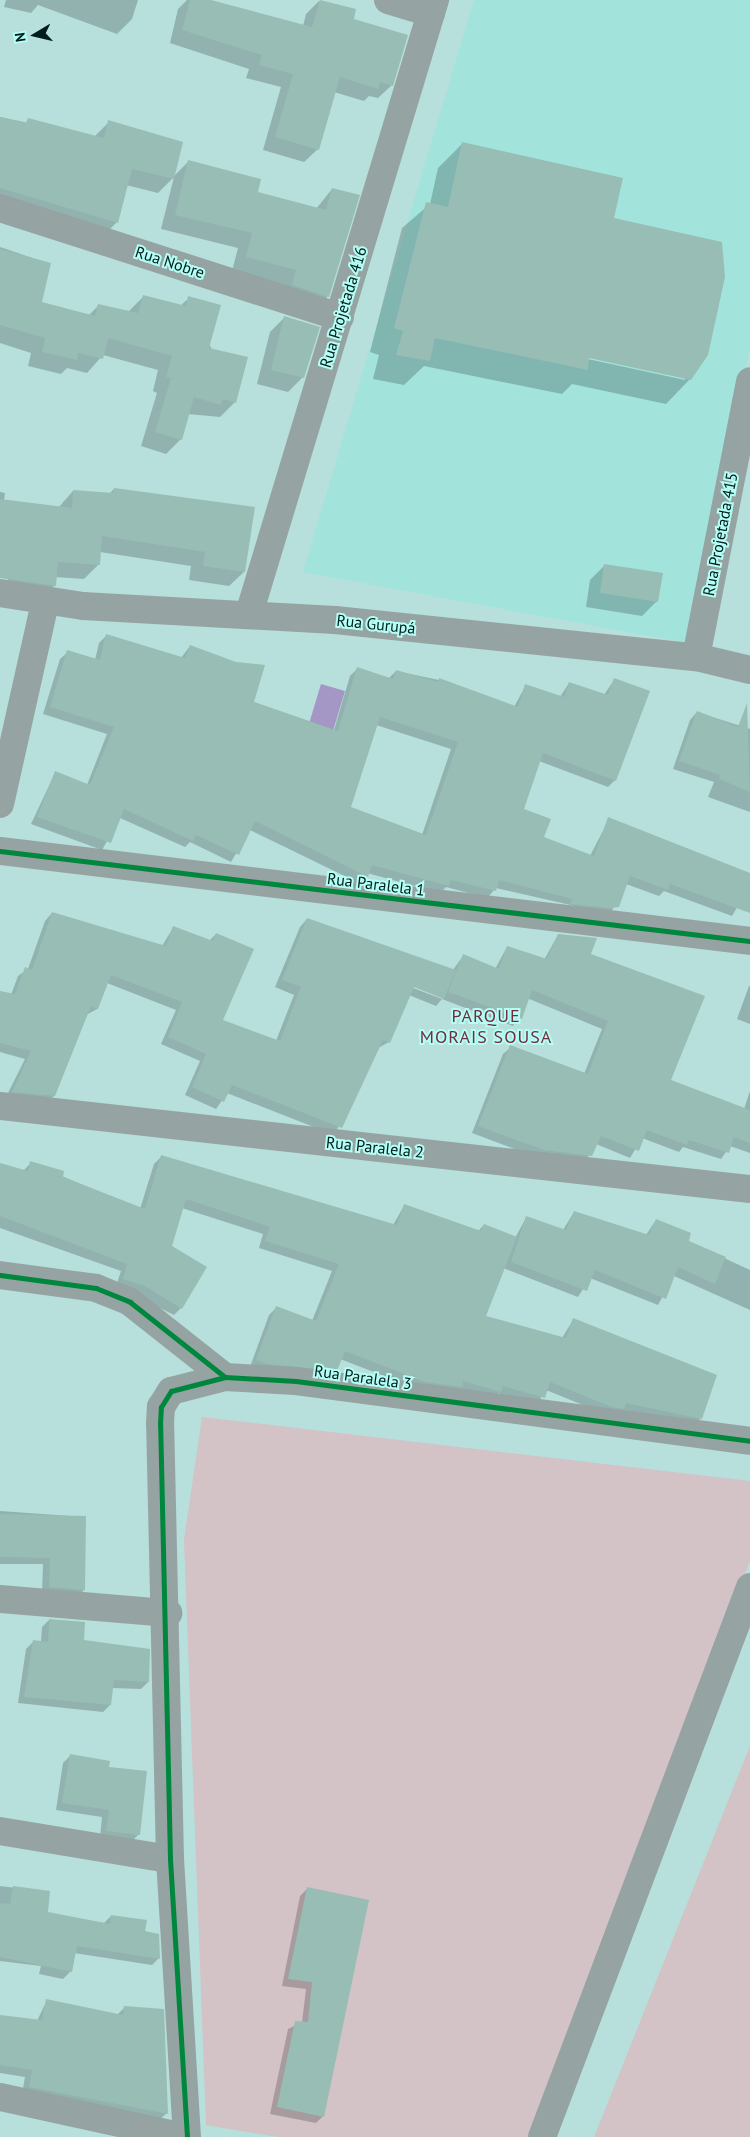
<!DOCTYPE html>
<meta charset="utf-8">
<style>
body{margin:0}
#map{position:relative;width:750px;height:2137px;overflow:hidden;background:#b7dfdb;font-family:"PT Sans",sans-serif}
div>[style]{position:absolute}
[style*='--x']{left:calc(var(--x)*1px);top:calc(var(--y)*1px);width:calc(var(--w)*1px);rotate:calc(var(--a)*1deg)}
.built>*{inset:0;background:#a2e3dc}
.green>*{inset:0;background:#d3c2c6}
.water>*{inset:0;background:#a497c6}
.shadow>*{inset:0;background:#0003}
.building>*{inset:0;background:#98bdb4}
.minor>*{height:28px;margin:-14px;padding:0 14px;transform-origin:14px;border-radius:14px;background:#95a4a2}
.cycleway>*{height:5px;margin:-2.5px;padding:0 2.5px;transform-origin:2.5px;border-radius:2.5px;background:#00873e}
span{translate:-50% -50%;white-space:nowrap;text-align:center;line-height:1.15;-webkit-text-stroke:4px #b4fef5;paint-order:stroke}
.street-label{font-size:16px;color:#001d1b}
.neighbourhood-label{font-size:18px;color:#722c3e;letter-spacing:1px}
.north{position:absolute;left:10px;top:10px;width:50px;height:50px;-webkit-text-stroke:4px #b4fef5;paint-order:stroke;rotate:261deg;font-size:14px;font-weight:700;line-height:20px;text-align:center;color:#001d1b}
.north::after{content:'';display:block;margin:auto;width:18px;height:22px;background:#001d1b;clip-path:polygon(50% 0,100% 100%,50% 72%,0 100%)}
</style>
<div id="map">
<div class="built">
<i style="clip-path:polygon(474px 0,750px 0,750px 347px,687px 643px,303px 572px)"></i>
</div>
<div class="green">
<i style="clip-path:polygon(202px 1417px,750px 1481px,750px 1561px,529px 2137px,277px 2137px,206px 2125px,184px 1540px)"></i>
<i style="clip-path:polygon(750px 1746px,750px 2137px,594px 2137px)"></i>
</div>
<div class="water">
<i style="clip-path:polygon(321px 684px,345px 691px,332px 734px,308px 727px)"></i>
</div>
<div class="shadow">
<i style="clip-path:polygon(6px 0,138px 0,132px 19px,117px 34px,38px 5px,31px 13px,4px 7px)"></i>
<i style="clip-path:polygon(187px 0,206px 0,303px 26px,306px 14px,319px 1px,355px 10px,352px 20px,392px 85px,378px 98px,369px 96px,364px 101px,334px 92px,318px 149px,304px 162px,263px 150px,281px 87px,246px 78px,249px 69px,170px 43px,178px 9px)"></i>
<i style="clip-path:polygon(0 117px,94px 137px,109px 122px,173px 177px,189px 161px,256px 193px,316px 209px,332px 189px,328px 296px,313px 311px,232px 271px,238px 248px,161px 229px,174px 177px,158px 193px,126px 185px,116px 223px,102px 237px,0 208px)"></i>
<i style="clip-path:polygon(evenodd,463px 143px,612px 219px,690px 379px,666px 404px,572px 384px,562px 394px,424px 366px,404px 385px,373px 379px,379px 355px,370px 352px,402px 228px,430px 204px,438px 168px,463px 143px,584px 355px,685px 377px,685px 380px,583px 358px,584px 355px)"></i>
<i style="clip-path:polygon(0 247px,50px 264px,40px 303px,89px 315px,98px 306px,129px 311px,143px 297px,180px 306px,189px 298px,235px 402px,220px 417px,188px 414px,181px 439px,166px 454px,141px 446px,157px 393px,153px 391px,158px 370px,103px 355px,87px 373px,67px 368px,61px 374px,28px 366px,31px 353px,0 343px)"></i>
<i style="clip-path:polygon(285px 317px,303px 377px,288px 392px,257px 384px,270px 332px)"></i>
<i style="clip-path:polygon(114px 489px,244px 572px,229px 586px,189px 580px,191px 566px,100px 552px,99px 564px,84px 579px,55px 577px,55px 585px,40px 600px,7px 595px,8px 573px,0 572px,0 492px,5px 493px,4px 500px,59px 507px,73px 491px,109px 494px)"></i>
<i style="clip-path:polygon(605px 565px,657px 601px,642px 616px,586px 607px,590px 580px)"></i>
<i style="clip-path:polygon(evenodd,107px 635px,181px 658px,190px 646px,253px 702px,334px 730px,350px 676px,357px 669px,389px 678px,396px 671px,439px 680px,514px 707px,526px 685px,560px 697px,569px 683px,604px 695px,614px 680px,615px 780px,608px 787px,539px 761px,523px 809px,543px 838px,590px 856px,609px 819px,750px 874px,750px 897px,745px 894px,732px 916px,664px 891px,659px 896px,626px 884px,610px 914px,496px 888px,487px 898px,446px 887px,440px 893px,367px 873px,359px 883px,250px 830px,231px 862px,190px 842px,185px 847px,120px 818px,102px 850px,31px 824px,55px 773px,87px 785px,107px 734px,43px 714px,60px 659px,68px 652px,95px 660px,99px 643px,107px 635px,376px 725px,451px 749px,422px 835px,349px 808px,376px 725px)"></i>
<i style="clip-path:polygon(697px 712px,750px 729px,750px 812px,708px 797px,714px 782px,673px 769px,690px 720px)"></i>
<i style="clip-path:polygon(evenodd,52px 913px,162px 946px,173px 928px,209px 941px,216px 934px,222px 1021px,276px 1041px,294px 995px,275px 987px,300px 927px,307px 919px,453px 970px,463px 956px,495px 969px,507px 947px,544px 960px,558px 935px,590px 955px,669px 1081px,744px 1109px,750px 1091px,750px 1153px,730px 1146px,721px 1159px,683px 1147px,679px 1152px,642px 1138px,630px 1158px,596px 1144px,584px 1163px,536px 1157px,472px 1133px,503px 1054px,511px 1047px,584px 1074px,602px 1029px,527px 998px,513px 1026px,442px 999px,436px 1006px,409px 995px,389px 1042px,378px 1048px,334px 1135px,227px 1093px,216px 1109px,185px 1095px,200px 1061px,161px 1044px,176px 1010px,107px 983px,97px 1009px,86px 1015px,54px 1096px,46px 1103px,5px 1099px,25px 1059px,0 1052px,0 992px,11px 995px,18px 976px,28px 969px,45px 921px,52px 913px,408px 983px,442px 997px,442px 999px,408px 986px,408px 983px)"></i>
<i style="clip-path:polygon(749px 986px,750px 986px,750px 1024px,737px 1019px)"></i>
<i style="clip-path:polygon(162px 1156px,393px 1225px,404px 1206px,478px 1231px,484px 1225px,515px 1238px,526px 1218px,563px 1230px,574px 1212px,646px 1235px,656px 1220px,687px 1241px,750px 1270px,750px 1310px,674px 1276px,658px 1305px,590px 1278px,578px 1297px,503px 1268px,485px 1317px,562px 1338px,573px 1320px,701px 1418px,693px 1426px,605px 1414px,546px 1390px,537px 1404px,498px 1393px,493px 1398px,418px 1389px,340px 1359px,329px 1377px,250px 1367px,269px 1315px,276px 1308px,312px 1321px,332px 1271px,259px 1248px,263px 1234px,182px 1208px,170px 1246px,181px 1308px,174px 1315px,116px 1286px,121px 1271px,0 1228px,0 1164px,23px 1171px,31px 1163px,140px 1209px,154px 1164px)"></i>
<i style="clip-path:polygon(0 1511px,85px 1517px,84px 1590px,77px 1597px,42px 1594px,43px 1564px,0 1564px)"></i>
<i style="clip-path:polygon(49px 1620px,83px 1641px,148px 1682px,141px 1689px,112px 1688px,110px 1705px,103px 1712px,18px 1703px,26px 1649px,34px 1641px,41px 1642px,42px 1627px)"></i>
<i style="clip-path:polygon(71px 1755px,108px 1768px,139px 1834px,131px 1842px,100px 1838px,102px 1817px,56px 1810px,63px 1763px)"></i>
<i style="clip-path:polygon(0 1886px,49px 1892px,46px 1913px,104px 1923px,111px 1916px,144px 1932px,159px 1958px,152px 1965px,74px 1953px,71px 1971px,63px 1979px,39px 1974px,41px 1966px,0 1961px)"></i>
<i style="clip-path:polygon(307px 1889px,323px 2116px,316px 2123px,270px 2114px,288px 2029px,302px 2022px,306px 1989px,282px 1986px,300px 1896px)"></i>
<i style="clip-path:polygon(47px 2000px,117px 2015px,125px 2007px,167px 2113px,159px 2120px,22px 2094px,25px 2077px,0 2073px,0 2016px,37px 2021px)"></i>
</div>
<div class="building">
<i style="clip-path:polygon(190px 0,211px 0,312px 27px,320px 0,356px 9px,354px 19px,408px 35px,393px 86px,380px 82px,378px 89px,340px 77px,319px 150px,275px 137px,293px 74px,259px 65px,262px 55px,182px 30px)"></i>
<i style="clip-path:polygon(0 117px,26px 123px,28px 118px,104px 138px,108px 120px,183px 142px,174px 179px,132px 169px,118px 223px,0 188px)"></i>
<i style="clip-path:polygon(462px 142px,623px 178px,614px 218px,722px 242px,725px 277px,708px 355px,691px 380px,589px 358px,588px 370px,435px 338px,430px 361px,396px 355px,403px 331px,394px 328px,426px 202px,448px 207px)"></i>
<i style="clip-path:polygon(188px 160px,261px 179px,258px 192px,326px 210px,332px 188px,360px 195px,329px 297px,292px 285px,296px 270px,246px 257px,252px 233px,175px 215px)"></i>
<i style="clip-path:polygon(0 249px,51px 263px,42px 302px,95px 316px,98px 304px,138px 313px,143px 295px,186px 306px,188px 296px,221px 305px,209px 348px,248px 357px,236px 403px,223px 399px,221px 405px,194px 397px,182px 440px,155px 432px,171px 378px,166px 377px,172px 356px,108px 338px,103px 359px,78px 353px,77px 360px,42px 352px,45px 338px,0 325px)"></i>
<i style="clip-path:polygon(284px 316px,320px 327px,304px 378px,271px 370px)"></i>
<i style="clip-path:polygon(114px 488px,255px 507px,245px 572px,203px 566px,205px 552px,102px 536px,100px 565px,58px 562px,56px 586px,0 578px,0 499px,72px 508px,73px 490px,113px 493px)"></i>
<i style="clip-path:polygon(604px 564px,663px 573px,658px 602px,600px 593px)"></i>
<i style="clip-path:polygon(evenodd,106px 634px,185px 658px,190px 645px,236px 662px,265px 665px,254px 702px,338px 731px,357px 667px,393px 679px,396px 670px,438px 682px,439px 678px,518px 707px,525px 684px,564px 697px,569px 682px,608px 695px,614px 678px,650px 691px,616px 781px,543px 753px,524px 809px,551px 819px,544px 837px,594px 856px,608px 817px,750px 873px,750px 913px,670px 884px,668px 890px,630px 876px,619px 907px,609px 908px,570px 904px,572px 899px,499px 880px,496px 891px,451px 880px,449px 886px,372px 865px,368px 877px,255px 821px,239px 855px,196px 835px,193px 841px,124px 809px,111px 843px,37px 817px,55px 771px,90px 785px,114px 727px,50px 707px,67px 650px,100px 660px,106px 634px,380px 717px,458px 742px,426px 835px,351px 807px,380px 717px)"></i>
<i style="clip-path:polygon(747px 703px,750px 792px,719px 779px,720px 775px,679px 761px,697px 711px,738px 727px)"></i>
<i style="clip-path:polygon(52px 912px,166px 946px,173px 926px,213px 941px,216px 933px,254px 949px,223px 1020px,280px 1041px,301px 987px,282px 980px,307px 918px,456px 970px,444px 999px,414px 987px,390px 1043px,383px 1040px,342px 1128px,232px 1085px,224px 1102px,192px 1087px,206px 1054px,168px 1037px,182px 1002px,111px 975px,98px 1009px,91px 1006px,55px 1096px,12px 1092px,31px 1051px,0 1043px,0 991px,15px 994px,25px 967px,32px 970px)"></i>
<i style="clip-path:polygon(558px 934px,597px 938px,591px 954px,705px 996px,671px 1080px,750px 1110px,750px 1143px,734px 1137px,729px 1153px,689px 1140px,687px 1145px,647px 1130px,639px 1151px,601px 1136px,592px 1156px,544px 1150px,478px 1126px,510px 1045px,588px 1074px,608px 1021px,532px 990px,522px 1019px,448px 992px,463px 954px,499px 969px,507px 946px,547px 959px)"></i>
<i style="clip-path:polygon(161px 1155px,397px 1225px,404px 1204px,481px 1231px,484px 1224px,517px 1237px,486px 1316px,566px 1338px,573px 1318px,717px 1375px,702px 1419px,626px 1403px,624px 1409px,612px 1407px,550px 1382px,545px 1398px,503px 1386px,501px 1392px,463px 1381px,462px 1387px,425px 1382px,345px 1351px,337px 1371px,267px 1364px,256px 1360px,276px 1306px,316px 1321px,339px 1264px,265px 1241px,270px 1227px,186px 1199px,172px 1246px,207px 1267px,182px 1309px,145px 1286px,123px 1279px,127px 1264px,0 1216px,0 1163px,28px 1171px,30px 1161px,64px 1171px,63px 1177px,145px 1209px)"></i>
<i style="clip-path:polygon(574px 1211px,649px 1235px,656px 1219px,691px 1233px,689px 1241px,726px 1257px,715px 1284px,678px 1267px,666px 1299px,595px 1270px,587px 1291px,511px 1262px,526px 1216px,566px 1230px)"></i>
<i style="clip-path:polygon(0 1514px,86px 1516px,85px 1590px,49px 1587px,50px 1558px,0 1557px)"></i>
<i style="clip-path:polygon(49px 1619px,85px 1622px,84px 1640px,150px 1649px,149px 1682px,114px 1680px,111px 1705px,24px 1697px,33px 1640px,48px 1642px)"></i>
<i style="clip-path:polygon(70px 1754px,110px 1761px,109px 1767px,147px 1771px,140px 1835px,106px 1831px,109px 1810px,62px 1803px)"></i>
<i style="clip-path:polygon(13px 1886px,50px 1891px,48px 1912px,110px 1924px,111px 1915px,147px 1920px,145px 1931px,159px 1934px,160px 1959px,77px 1946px,72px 1972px,0 1957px,0 1903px,10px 1904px)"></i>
<i style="clip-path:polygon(307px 1887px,369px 1900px,324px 2117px,277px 2107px,295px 2021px,308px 2022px,312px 1982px,288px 1979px)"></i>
<i style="clip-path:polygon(46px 1999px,123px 2015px,124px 2006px,164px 2009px,168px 2114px,29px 2087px,32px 2070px,0 2065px,0 2015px,42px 2020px)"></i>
</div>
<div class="minor">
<i style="--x:388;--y:0;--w:45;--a:16.8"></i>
<i style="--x:0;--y:208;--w:357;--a:17.8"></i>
<i style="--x:0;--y:593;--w:84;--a:8.9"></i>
<i style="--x:83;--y:606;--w:252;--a:3.2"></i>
<i style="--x:335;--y:620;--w:363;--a:5.9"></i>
<i style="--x:696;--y:657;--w:56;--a:13.5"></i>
<i style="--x:249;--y:614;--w:642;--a:-73.15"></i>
<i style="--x:696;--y:657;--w:281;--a:-78.9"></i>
<i style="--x:0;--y:804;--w:207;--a:-77.4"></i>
<i style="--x:0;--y:851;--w:755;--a:6.84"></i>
<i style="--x:0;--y:1106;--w:755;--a:6.32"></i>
<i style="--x:0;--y:1275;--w:97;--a:7.7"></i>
<i style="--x:96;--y:1288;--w:37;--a:22"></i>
<i style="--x:130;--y:1302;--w:121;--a:38.3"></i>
<i style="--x:225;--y:1377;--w:71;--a:3.2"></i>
<i style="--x:296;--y:1381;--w:458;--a:7.5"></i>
<i style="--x:0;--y:1599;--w:169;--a:4.8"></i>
<i style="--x:0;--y:1831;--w:172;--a:9.4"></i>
<i style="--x:0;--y:2097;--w:188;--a:12.3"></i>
<i style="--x:187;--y:2137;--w:279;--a:-93.5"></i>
<i style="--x:170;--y:1859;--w:435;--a:-91.3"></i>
<i style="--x:160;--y:1424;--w:17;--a:-87"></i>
<i style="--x:161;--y:1407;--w:19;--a:-58"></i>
<i style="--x:171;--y:1391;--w:56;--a:-14.5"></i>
<i style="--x:542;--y:2137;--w:588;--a:-69.28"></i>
</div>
<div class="cycleway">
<i style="--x:0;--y:851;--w:755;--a:6.84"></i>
<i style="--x:0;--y:1275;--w:97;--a:7.7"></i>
<i style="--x:96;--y:1288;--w:37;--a:22"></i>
<i style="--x:130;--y:1302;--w:121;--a:38.3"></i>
<i style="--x:225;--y:1377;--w:71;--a:3.2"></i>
<i style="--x:296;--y:1381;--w:458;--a:7.5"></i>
<i style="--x:187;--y:2137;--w:279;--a:-93.5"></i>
<i style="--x:170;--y:1859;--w:435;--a:-91.3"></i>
<i style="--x:160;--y:1424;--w:17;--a:-87"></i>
<i style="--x:161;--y:1407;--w:19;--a:-58"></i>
<i style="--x:171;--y:1391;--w:56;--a:-14.5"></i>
</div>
<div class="street-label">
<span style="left:170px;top:262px;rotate:18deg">Rua Nobre</span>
<span style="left:343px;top:307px;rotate:-73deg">Rua Projetada 416</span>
<span style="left:720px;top:534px;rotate:-79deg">Rua Projetada 415</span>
<span style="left:376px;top:624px;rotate:6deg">Rua Gurupá</span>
<span style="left:376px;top:884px;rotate:7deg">Rua Paralela 1</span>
<span style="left:375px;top:1147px;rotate:6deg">Rua Paralela 2</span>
<span style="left:363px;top:1377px;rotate:8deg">Rua Paralela 3</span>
</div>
<div class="neighbourhood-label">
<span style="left:486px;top:1027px">PARQUE<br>MORAIS SOUSA</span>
</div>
<div class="north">N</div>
</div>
